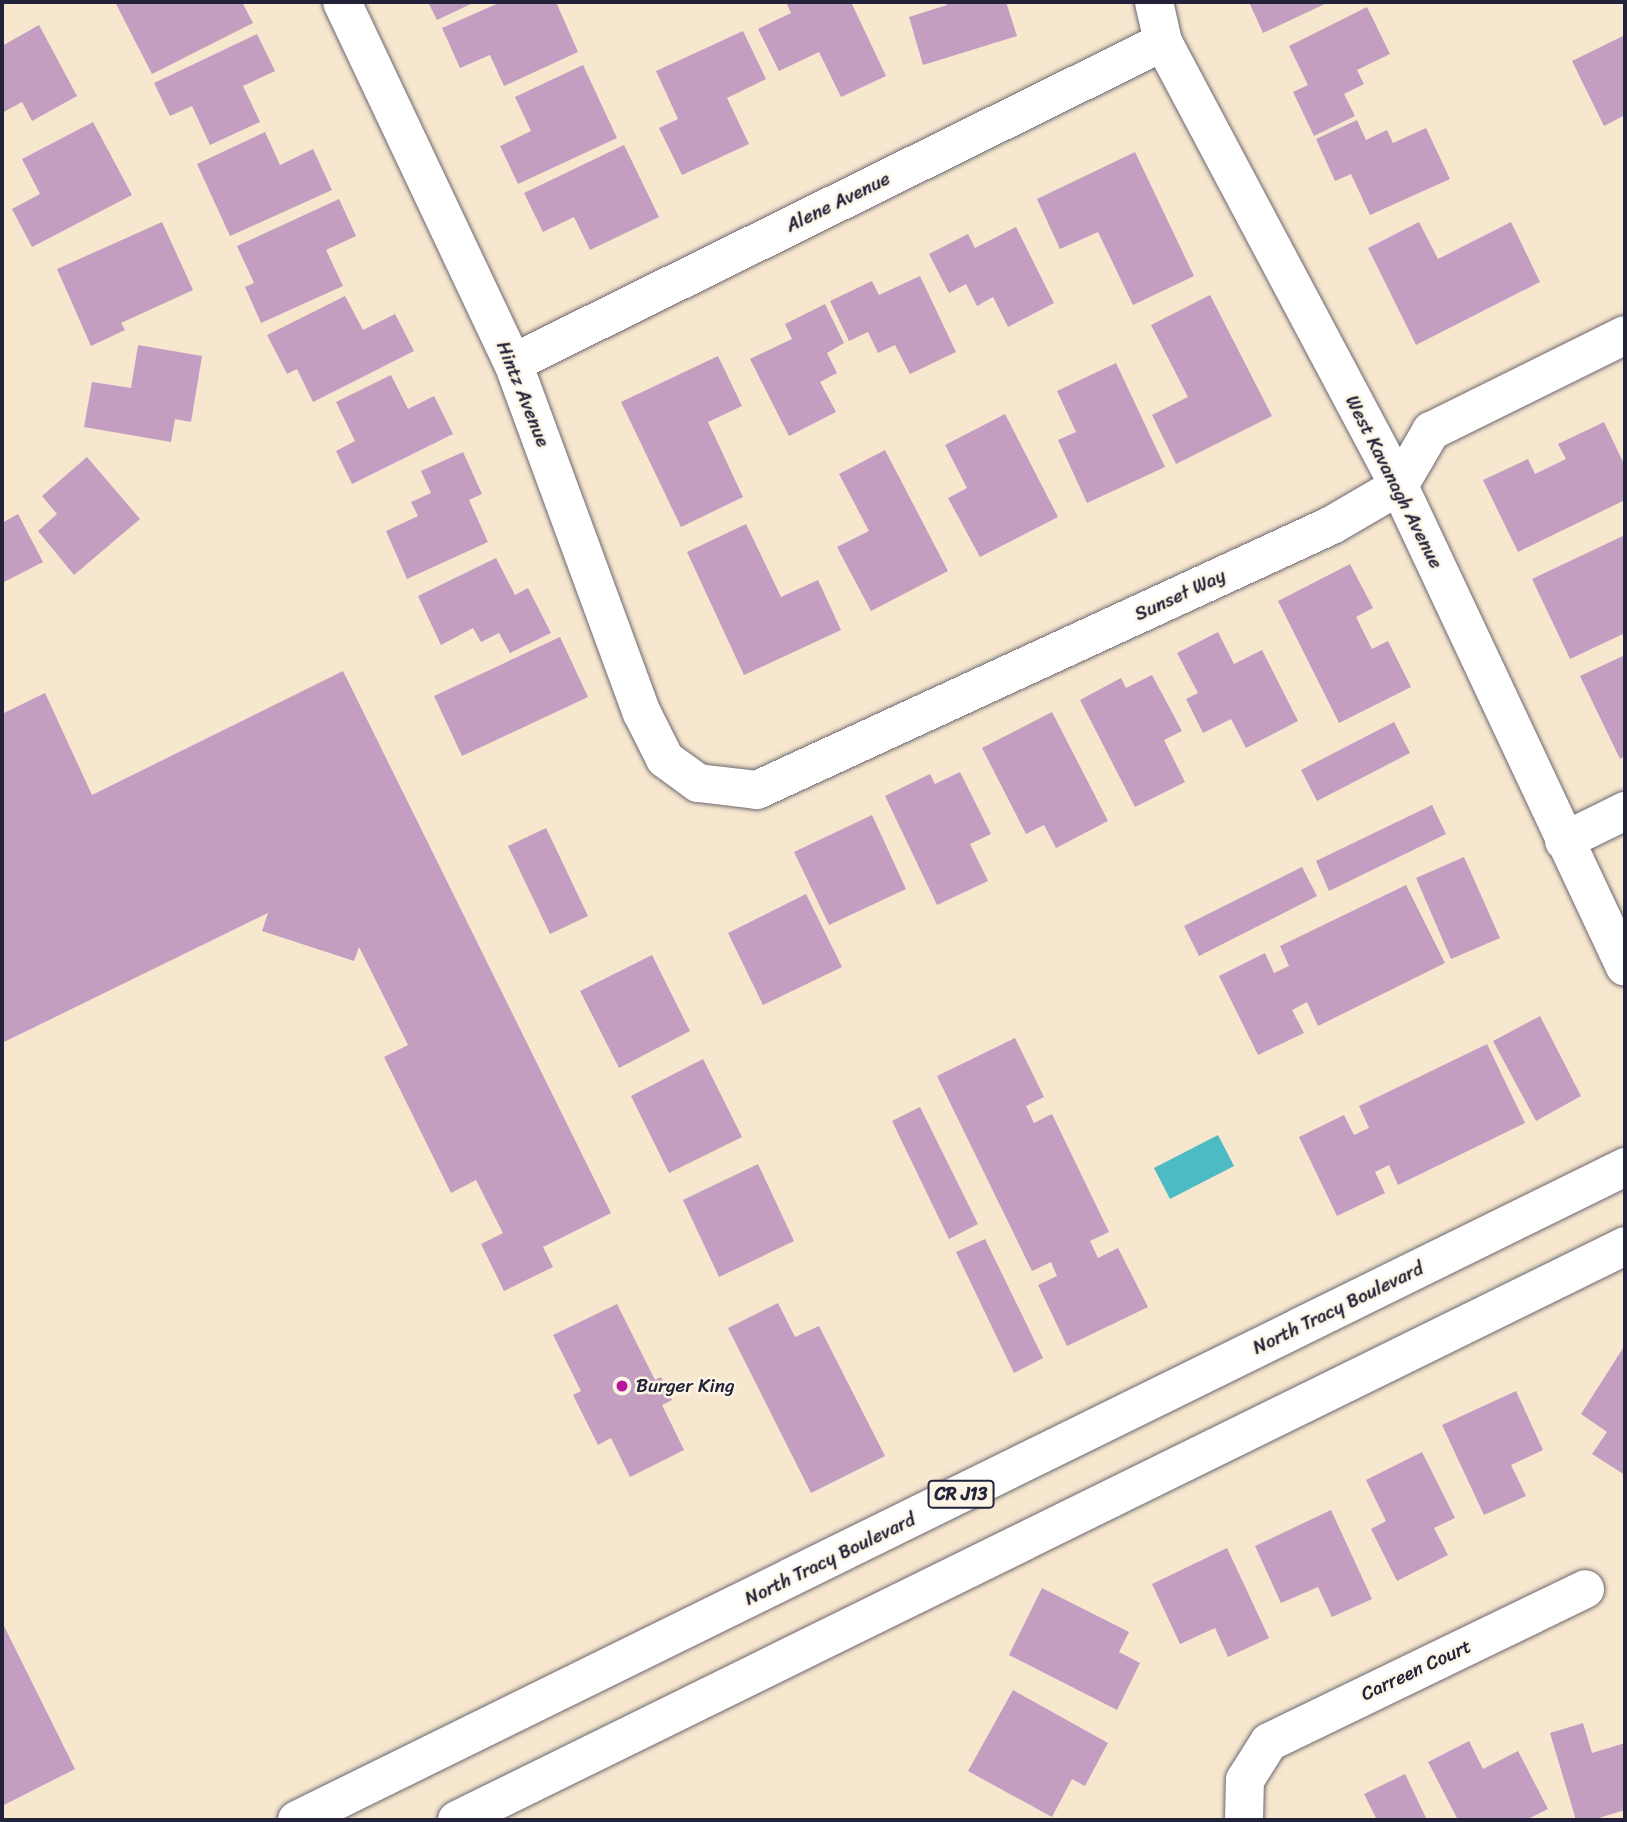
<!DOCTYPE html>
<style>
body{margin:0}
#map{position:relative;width:1627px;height:1822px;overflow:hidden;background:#f7e7cf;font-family:Sriracha,sans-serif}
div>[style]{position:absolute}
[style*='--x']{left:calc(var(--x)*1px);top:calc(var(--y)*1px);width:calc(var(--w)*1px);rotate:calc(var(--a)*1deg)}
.water>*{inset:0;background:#4cbbc3}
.building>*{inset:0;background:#c49ec0}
.roads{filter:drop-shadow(0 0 2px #6d676f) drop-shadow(0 0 2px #6d676f)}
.street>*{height:38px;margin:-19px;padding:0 19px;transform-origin:19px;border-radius:19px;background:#fff}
.primary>*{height:38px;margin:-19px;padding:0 19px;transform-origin:19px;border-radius:19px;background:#fff}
.dots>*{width:19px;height:19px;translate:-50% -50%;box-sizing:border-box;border:4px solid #fcf5e5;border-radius:50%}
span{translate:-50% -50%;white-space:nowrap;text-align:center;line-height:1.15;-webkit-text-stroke:5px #fcf5e5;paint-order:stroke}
.shield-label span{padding:2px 5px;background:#fcf5e5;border:2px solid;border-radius:5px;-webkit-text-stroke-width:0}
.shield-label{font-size:18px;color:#22223b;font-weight:700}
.street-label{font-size:19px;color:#22223b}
.poi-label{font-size:19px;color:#22223b}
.left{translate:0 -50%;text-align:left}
.frame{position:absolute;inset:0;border:4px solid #22223b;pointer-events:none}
</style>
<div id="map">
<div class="water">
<i style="clip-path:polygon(1218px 1135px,1234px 1166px,1170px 1199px,1154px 1168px)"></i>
</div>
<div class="building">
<i style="clip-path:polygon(115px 2px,242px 2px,253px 23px,152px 74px)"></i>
<i style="clip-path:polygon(428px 2px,475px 2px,437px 20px)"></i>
<i style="clip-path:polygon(501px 2px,556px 2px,578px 52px,504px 86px,490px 55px,460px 68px,442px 28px)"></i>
<i style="clip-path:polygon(786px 2px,851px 2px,886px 76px,841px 97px,819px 52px,779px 71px,758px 29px,791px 13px)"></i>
<i style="clip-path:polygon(945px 2px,1006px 2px,1017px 36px,923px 65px,909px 17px,947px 5px)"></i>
<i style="clip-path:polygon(1249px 2px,1329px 2px,1263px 33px)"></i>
<i style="clip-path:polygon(1367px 7px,1390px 54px,1357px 70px,1364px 84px,1344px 94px,1355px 116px,1314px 136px,1293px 92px,1308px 85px,1289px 46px)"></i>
<i style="clip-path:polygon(39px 25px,77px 96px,32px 121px,22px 102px,2px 113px,2px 46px)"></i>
<i style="clip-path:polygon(743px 31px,766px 79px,727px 98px,749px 144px,682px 175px,659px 128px,678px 119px,656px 71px)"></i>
<i style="clip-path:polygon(257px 34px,275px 71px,243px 86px,260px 122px,210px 145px,192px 106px,170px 116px,154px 83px)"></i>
<i style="clip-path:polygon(1625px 35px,1625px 115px,1604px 126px,1572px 61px)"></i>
<i style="clip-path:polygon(583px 65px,617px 138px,518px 184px,500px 146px,531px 131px,515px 97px)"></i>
<i style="clip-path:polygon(1357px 120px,1366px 140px,1387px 130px,1393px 143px,1426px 128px,1450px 179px,1370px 215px,1351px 174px,1335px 181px,1316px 139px)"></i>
<i style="clip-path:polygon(93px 122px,132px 195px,32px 247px,12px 209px,40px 194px,22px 159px)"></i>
<i style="clip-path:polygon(265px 132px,280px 165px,313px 149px,332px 190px,230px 236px,197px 164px)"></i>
<i style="clip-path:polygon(624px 145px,659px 217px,590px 250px,574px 217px,543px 232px,524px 193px)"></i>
<i style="clip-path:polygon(1135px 152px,1194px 276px,1133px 305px,1098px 232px,1060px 249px,1037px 199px)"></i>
<i style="clip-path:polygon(339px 199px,356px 236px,326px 250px,343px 286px,261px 323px,245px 287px,254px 283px,237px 246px)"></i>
<i style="clip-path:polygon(162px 222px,193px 290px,121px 323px,125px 330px,91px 346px,57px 269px)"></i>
<i style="clip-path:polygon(1419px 222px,1438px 259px,1511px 222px,1540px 282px,1416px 345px,1368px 248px)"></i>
<i style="clip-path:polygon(1016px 227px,1054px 303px,1008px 327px,993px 297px,977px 306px,966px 284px,949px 293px,929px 254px,968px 234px,975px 248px)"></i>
<i style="clip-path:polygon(920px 276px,956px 352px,910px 374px,895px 345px,878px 353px,868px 332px,849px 341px,830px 301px,872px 281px,879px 295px)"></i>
<i style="clip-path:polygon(1210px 295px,1272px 416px,1176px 464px,1152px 415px,1188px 397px,1151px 325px)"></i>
<i style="clip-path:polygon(345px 296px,363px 330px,395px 314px,414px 351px,313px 402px,297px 369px,287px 374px,267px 335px)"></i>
<i style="clip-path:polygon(825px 304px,844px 343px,827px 353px,837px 373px,820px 382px,836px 412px,789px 436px,750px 359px,792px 339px,785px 324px)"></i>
<i style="clip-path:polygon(138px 345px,202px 356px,191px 422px,175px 419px,171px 442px,84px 427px,92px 382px,131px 388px)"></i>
<i style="clip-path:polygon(718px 356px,742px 406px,708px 422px,743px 497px,681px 527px,621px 402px)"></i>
<i style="clip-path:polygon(1116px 363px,1165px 467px,1087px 503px,1058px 440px,1076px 432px,1057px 391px)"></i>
<i style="clip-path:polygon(391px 375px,408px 409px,434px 396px,453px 434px,352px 484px,336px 451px,355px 441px,336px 402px)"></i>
<i style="clip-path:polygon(1005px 414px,1058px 517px,980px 557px,948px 498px,967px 488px,945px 445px)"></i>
<i style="clip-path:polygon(1604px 422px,1625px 466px,1625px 500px,1518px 552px,1483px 480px,1528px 459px,1535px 474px,1566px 459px,1558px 444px)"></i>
<i style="clip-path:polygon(885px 450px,948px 571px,871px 611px,837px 547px,869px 531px,839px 474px)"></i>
<i style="clip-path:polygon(463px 452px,482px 494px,469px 500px,488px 542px,407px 579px,386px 531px,418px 516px,411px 502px,431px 493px,421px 471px)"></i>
<i style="clip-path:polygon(87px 457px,140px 519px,74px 575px,38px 531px,57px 514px,42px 496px)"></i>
<i style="clip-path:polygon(18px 514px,43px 562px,2px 583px,2px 523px)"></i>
<i style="clip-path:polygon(746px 524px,781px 597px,818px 580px,841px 630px,744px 675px,687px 552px)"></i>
<i style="clip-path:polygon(1625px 535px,1625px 633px,1570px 659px,1532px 579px)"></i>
<i style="clip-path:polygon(496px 558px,515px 595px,528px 588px,551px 633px,510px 653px,499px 633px,481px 642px,473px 628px,441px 645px,418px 596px)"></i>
<i style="clip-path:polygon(1350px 564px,1373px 608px,1356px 617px,1372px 649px,1388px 641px,1411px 687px,1339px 723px,1278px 601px)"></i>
<i style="clip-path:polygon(1218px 632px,1234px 664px,1262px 650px,1298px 721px,1246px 748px,1231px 719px,1203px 733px,1186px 699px,1198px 693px,1177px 653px)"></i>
<i style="clip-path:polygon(560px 637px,588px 697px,462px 756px,434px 696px)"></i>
<i style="clip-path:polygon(1625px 655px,1625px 756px,1620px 759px,1580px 676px)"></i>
<i style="clip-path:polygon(343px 671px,611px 1213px,543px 1247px,553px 1267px,504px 1291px,481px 1244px,503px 1233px,476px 1180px,451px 1193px,384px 1057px,408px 1045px,359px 947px,354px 961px,262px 931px,268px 913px,2px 1043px,2px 714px,45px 693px,92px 795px)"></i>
<i style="clip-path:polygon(1152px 675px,1182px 731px,1164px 740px,1185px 782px,1135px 807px,1080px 700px,1121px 678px,1126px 688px)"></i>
<i style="clip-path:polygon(1052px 712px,1108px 821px,1056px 848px,1044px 825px,1026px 834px,982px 748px)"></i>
<i style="clip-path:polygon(1394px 722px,1410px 753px,1317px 801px,1301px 770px)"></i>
<i style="clip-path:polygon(960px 772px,991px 834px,970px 844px,988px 881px,937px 905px,885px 796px,930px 774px,935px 784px)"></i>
<i style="clip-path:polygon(1432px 805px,1446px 834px,1329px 891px,1316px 861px)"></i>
<i style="clip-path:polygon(872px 815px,906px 889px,829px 925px,794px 852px)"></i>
<i style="clip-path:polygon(546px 828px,588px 916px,550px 934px,508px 846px)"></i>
<i style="clip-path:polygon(1464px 857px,1500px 938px,1451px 959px,1416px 878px)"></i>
<i style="clip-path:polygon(1302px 867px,1317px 896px,1199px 956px,1184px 926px)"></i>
<i style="clip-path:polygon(1406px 885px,1445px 963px,1318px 1026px,1307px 1002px,1292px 1010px,1304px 1033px,1258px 1055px,1219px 976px,1265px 953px,1274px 973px,1289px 966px,1280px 946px)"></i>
<i style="clip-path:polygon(806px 894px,842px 967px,763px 1005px,728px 933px)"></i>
<i style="clip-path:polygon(652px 955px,690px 1031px,619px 1068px,580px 991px)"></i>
<i style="clip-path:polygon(1540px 1016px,1581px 1096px,1536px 1121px,1493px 1041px)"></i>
<i style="clip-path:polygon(1015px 1038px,1044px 1097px,1026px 1106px,1034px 1123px,1052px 1114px,1109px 1232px,1090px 1241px,1098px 1258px,1118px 1248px,1148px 1307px,1067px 1346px,1038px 1285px,1057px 1276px,1051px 1262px,1032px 1271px,937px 1076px)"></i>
<i style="clip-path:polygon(1487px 1044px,1525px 1123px,1398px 1185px,1389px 1165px,1375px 1172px,1385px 1193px,1337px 1216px,1299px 1137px,1344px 1115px,1354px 1135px,1369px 1128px,1359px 1106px)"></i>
<i style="clip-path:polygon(703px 1059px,742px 1137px,669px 1173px,631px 1096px)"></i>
<i style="clip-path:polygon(920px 1107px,978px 1224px,949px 1239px,892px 1121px)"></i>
<i style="clip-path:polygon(758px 1164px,794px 1241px,719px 1277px,683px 1200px)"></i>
<i style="clip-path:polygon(985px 1239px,1043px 1358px,1014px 1373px,956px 1252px)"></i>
<i style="clip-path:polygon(778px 1303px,795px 1337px,819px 1326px,885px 1456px,811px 1493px,728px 1328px)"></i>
<i style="clip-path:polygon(617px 1304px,655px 1380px,661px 1377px,672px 1400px,662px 1405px,684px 1450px,630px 1477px,611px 1438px,598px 1445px,573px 1395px,581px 1391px,553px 1335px)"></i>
<i style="clip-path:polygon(1625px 1345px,1625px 1475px,1592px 1454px,1607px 1432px,1581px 1414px)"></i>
<i style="clip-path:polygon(1516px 1391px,1543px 1450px,1511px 1465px,1526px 1496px,1484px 1515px,1442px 1425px)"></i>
<i style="clip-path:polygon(1422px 1452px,1455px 1518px,1434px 1528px,1448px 1555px,1397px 1581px,1371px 1529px,1386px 1521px,1366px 1480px)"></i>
<i style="clip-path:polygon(1331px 1510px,1372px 1599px,1332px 1617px,1318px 1587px,1281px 1603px,1255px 1546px)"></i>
<i style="clip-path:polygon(1227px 1548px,1269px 1638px,1228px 1657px,1215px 1628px,1180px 1644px,1152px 1584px)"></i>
<i style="clip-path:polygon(1042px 1588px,1129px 1632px,1119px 1652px,1140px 1663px,1117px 1710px,1009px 1655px)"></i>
<i style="clip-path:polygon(2px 1622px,75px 1769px,2px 1806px)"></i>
<i style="clip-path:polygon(1013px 1690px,1108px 1743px,1085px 1786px,1072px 1779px,1052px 1817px,968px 1771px)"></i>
<i style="clip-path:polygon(1583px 1723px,1592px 1753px,1625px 1743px,1625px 1810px,1592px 1820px,1576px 1820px,1550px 1733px)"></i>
<i style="clip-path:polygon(1469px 1741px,1483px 1769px,1518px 1751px,1548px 1809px,1526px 1820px,1458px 1820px,1428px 1762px)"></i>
<i style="clip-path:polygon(1405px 1774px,1427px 1820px,1372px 1820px,1376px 1818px,1364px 1794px)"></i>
</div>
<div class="roads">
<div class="street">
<i style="--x:342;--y:2;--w:399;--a:64.7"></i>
<i style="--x:513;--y:363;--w:373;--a:69.8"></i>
<i style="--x:642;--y:713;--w:51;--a:63.4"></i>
<i style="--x:665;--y:759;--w:41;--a:36"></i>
<i style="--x:698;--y:783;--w:59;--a:6.8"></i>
<i style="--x:757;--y:790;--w:633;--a:-24.74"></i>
<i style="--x:1332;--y:525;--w:78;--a:-30.2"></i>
<i style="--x:1399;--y:486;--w:64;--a:-59.8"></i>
<i style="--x:1431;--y:431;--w:216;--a:-26.3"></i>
<i style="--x:1154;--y:2;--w:41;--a:77.3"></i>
<i style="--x:1163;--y:42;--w:503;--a:62.01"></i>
<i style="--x:1399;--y:486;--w:531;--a:64.83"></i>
<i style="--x:513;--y:363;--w:725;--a:-26.28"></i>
<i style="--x:1564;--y:841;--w:68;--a:-26.2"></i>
<i style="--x:1244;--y:1820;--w:40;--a:-88.6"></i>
<i style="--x:1245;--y:1780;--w:45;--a:-57.7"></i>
<i style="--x:1269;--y:1742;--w:351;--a:-25.8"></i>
</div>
<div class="primary">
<i style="--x:297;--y:1820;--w:1480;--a:-26.18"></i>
<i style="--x:457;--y:1820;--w:1301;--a:-26.17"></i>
</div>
</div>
<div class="dots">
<i style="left:622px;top:1386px;background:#b5179e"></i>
</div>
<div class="shield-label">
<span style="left:961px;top:1494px">CR J13</span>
</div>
<div class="street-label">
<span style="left:838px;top:202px;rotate:-26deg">Alene Avenue</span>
<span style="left:523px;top:394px;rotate:68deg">Hintz Avenue</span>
<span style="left:1394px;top:482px;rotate:63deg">West Kavanagh Avenue</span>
<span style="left:1180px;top:595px;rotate:-25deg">Sunset Way</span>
<span style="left:1338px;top:1308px;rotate:-26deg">North Tracy Boulevard</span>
<span style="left:830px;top:1559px;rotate:-26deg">North Tracy Boulevard</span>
<span style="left:1416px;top:1670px;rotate:-25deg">Carreen Court</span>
</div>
<div class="poi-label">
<span class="left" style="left:636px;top:1386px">Burger King</span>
</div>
<div class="frame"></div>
</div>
